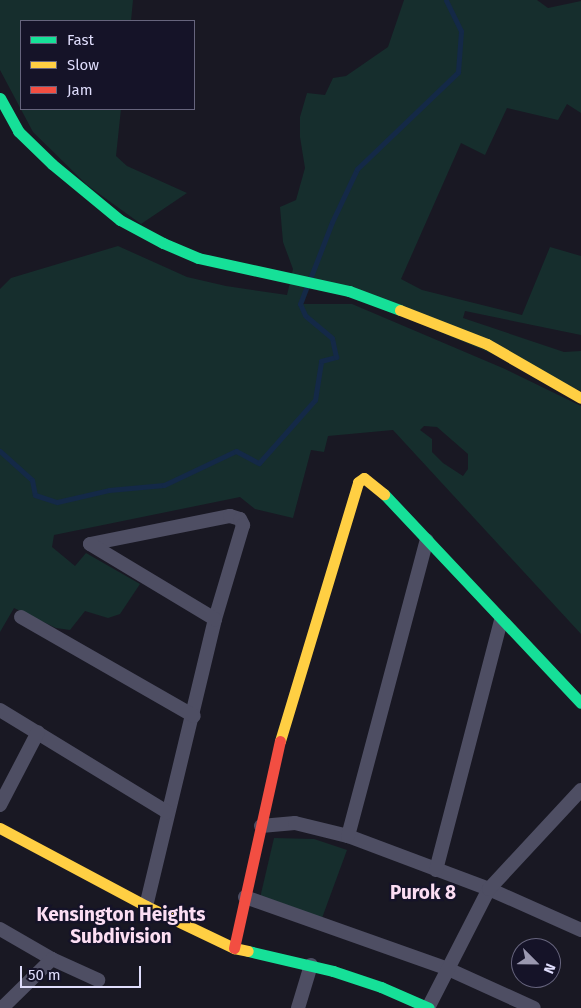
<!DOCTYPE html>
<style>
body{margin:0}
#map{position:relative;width:581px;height:1008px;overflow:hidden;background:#191823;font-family:"Fira Sans",sans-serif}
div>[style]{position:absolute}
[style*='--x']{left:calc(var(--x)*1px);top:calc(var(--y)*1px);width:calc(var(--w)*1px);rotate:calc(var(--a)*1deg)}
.green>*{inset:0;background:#162e2d}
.stream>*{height:5px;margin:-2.5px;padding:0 2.5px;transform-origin:2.5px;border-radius:2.5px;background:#142947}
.street>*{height:14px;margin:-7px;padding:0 7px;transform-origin:7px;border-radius:7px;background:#4e4e63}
.fast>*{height:11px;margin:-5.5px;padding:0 5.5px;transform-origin:5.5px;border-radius:5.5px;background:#16e098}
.slow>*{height:11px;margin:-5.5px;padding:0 5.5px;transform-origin:5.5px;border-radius:5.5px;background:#ffcf43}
.jam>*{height:11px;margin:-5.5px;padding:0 5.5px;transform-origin:5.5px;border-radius:5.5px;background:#f24e42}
span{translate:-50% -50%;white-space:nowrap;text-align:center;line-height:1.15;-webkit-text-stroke:4.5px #151328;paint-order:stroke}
.neighbourhood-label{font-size:19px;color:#fcdef3;font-weight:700}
.legend{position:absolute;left:20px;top:20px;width:175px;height:90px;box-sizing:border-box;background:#151328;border:1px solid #66647d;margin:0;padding:6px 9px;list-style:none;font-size:15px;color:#dfddfc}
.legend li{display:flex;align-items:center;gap:10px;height:25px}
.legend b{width:25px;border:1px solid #66647d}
.north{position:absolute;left:511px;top:938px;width:50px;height:50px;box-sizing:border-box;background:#151328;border:1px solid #66647d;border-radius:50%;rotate:113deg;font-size:14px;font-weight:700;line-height:20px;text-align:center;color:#dfddfc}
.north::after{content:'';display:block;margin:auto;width:18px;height:22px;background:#9a98b0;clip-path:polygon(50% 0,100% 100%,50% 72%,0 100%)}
.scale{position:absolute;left:20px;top:966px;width:121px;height:22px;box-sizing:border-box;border:2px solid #dfddfc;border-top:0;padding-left:6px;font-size:15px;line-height:18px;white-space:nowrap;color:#dfddfc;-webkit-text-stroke:4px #151328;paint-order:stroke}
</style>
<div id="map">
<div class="green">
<i style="clip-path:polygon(0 0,133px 0,131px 21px,21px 21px,21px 109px,121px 109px,116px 156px,127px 166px,187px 193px,141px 224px,87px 185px,33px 132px,0 70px)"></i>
<i style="clip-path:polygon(evenodd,404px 0,537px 0,548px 8px,581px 1px,581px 113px,567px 104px,558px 120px,507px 108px,485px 155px,461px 143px,401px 279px,422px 290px,522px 315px,550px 247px,581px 256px,581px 335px,465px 311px,463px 318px,564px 352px,581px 351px,581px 391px,311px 278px,301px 304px,352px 304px,505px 369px,581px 406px,581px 634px,393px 430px,328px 436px,324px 452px,311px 450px,293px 518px,255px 509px,240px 497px,54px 535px,52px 547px,75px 566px,86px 553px,140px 584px,120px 614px,108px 618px,85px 611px,70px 630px,56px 628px,14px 608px,0 632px,0 289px,11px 278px,118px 246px,187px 277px,226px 286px,287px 295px,293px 269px,283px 242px,280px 207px,296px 200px,305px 168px,300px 137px,300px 117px,307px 93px,325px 95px,333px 78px,346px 76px,388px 47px,404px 0,424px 426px,437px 427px,468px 454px,468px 469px,463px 476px,443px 463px,432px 452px,432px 439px,420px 430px,424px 426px)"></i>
<i style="clip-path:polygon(274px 838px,314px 839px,347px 850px,322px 918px,260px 898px)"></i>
</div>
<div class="stream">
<i style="--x:310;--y:279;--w:61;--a:-68.9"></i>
<i style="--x:332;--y:222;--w:59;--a:-64.7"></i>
<i style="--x:357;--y:169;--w:140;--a:-43.8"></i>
<i style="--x:458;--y:72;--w:41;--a:-85.8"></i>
<i style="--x:461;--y:31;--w:34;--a:-116"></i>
<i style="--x:0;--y:451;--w:43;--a:42.2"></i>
<i style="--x:32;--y:480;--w:15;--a:79"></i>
<i style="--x:35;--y:495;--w:23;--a:18"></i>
<i style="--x:57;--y:502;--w:53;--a:-13"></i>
<i style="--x:109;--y:490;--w:55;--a:-5.2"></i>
<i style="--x:164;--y:485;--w:80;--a:-25.3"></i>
<i style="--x:236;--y:451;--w:26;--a:28"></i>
<i style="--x:259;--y:463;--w:84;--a:-48.4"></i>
<i style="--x:315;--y:400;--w:39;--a:-81"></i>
<i style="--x:321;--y:361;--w:16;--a:-15"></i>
<i style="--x:336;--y:357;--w:19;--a:-102"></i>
<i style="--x:332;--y:338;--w:35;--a:-140"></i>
<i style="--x:305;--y:315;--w:12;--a:-114"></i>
<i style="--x:300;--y:304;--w:19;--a:-69"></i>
</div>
<div class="street">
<i style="--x:90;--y:544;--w:143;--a:-11.3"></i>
<i style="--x:230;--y:516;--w:10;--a:17"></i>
<i style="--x:240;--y:519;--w:7;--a:63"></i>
<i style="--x:243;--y:525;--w:98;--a:106.6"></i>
<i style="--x:215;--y:619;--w:295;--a:103.5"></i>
<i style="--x:90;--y:544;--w:146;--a:31"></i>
<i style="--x:21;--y:617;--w:199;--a:29.8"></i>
<i style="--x:0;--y:710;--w:196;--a:31.4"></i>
<i style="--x:0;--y:805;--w:82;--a:-62.5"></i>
<i style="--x:261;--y:826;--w:34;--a:-5"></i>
<i style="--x:295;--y:823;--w:55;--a:13.8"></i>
<i style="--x:348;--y:836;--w:151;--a:20.6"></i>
<i style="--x:489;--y:889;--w:101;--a:24"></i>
<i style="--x:348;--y:836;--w:306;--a:-75.1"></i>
<i style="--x:436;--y:870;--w:257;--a:-75.4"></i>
<i style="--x:245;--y:897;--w:215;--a:19.5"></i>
<i style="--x:448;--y:969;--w:94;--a:24.4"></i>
<i style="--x:0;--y:929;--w:60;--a:30"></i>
<i style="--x:52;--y:959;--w:51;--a:24.5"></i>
<i style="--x:2;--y:1008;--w:70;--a:-44.4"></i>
<i style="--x:298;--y:1008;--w:45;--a:-73.2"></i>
<i style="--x:428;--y:1008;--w:134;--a:-62.9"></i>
<i style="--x:489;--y:889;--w:135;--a:-47.1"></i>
</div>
<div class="fast">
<i style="--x:0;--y:98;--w:38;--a:61"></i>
<i style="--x:18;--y:131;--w:47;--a:44.1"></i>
<i style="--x:52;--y:164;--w:88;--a:39.5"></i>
<i style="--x:120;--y:220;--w:49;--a:28.1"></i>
<i style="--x:163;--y:243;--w:38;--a:23"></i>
<i style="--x:198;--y:258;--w:155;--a:12.3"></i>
<i style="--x:349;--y:291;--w:54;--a:20.4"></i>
<i style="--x:384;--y:494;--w:287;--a:46.7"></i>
<i style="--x:248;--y:951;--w:87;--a:13.2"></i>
<i style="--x:333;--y:971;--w:51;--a:18.4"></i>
<i style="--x:381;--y:987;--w:52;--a:23.6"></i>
</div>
<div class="slow">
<i style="--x:400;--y:310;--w:93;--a:21.3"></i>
<i style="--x:487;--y:344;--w:108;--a:29.9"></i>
<i style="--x:280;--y:741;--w:270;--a:-73.2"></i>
<i style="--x:358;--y:482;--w:7;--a:-34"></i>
<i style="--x:364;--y:478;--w:26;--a:39"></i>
<i style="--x:0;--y:828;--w:166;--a:28.1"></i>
<i style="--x:146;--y:906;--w:98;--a:25.5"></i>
<i style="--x:234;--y:948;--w:14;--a:12"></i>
</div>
<div class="jam">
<i style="--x:234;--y:948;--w:212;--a:-77.5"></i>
</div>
<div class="neighbourhood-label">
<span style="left:423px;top:893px">Purok 8</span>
<span style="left:121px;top:926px">Kensington Heights<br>Subdivision</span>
</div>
<ul class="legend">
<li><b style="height:6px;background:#16e098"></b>Fast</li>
<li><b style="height:6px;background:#ffcf43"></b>Slow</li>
<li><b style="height:6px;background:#f24e42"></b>Jam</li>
</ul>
<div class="north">N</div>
<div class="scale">50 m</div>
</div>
